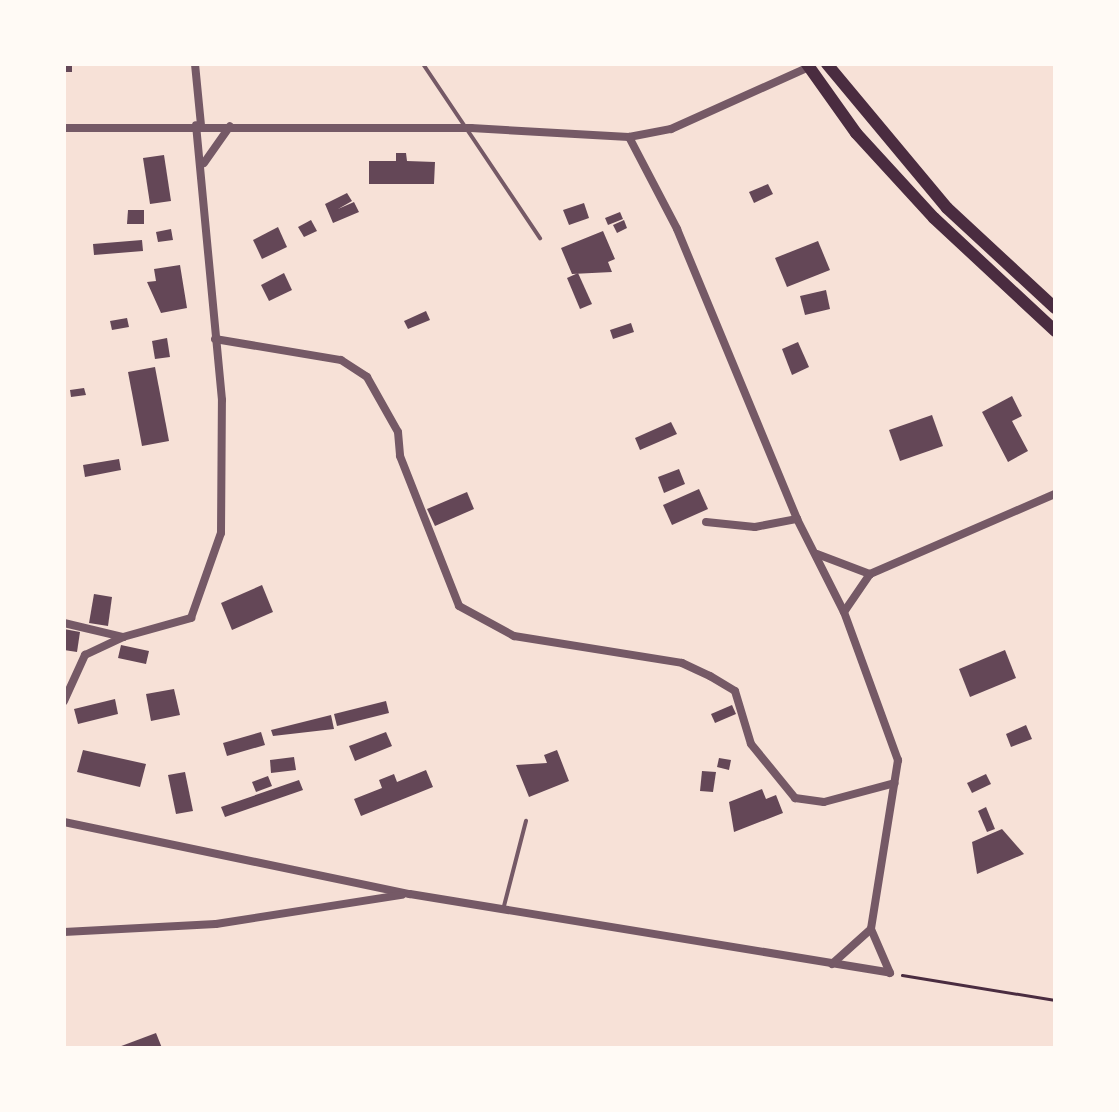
<!DOCTYPE html>
<style>
body{margin:0}
#map{position:relative;width:1119px;height:1112px;overflow:hidden;background:#f7e1d7;font-family:"Open Sans",sans-serif}
div>[style]{position:absolute}
[style*='--x']{left:calc(var(--x)*1px);top:calc(var(--y)*1px);width:calc(var(--w)*1px);rotate:calc(var(--a)*1deg)}
.building>*{inset:0;background:#644757}
.path>*{height:3px;margin:-1.5px;padding:0 1.5px;transform-origin:1.5px;border-radius:1.5px;background:#4a2c40}
.service>*{height:4px;margin:-2px;padding:0 2px;transform-origin:2px;border-radius:2px;background:#755966}
.minor>*{height:8px;margin:-4px;padding:0 4px;transform-origin:4px;border-radius:4px;background:#755966}
.primary>*{height:12px;margin:-6px;padding:0 6px;transform-origin:6px;border-radius:6px;background:#4a2c40}
span{translate:-50% -50%;white-space:nowrap;text-align:center;line-height:1.15;-webkit-text-stroke:7px #fffaf5;paint-order:stroke}
.frame{position:absolute;inset:0;border:66px solid #fffaf5;pointer-events:none}
</style>
<div id="map">
<div class="building">
<i style="clip-path:polygon(64px 64px,72px 64px,72px 72px,64px 72px)"></i>
<i style="clip-path:polygon(396px 153px,406px 153px,407px 161px,435px 162px,434px 184px,369px 184px,369px 161px,396px 161px)"></i>
<i style="clip-path:polygon(164px 155px,171px 201px,150px 204px,143px 158px)"></i>
<i style="clip-path:polygon(768px 184px,773px 194px,754px 203px,749px 192px)"></i>
<i style="clip-path:polygon(347px 193px,352px 201px,338px 209px,354px 202px,359px 212px,333px 223px,325px 204px)"></i>
<i style="clip-path:polygon(584px 203px,589px 218px,569px 225px,563px 210px)"></i>
<i style="clip-path:polygon(128px 210px,144px 210px,144px 224px,127px 224px)"></i>
<i style="clip-path:polygon(620px 212px,623px 219px,608px 225px,605px 218px)"></i>
<i style="clip-path:polygon(311px 220px,317px 231px,304px 237px,298px 227px)"></i>
<i style="clip-path:polygon(624px 220px,627px 228px,617px 233px,613px 225px)"></i>
<i style="clip-path:polygon(278px 227px,287px 247px,262px 259px,253px 240px)"></i>
<i style="clip-path:polygon(171px 229px,173px 240px,158px 242px,156px 232px)"></i>
<i style="clip-path:polygon(603px 231px,615px 259px,608px 262px,612px 272px,572px 274px,561px 248px)"></i>
<i style="clip-path:polygon(142px 240px,143px 251px,94px 255px,93px 244px)"></i>
<i style="clip-path:polygon(818px 241px,830px 270px,787px 287px,775px 258px)"></i>
<i style="clip-path:polygon(180px 265px,187px 308px,161px 313px,147px 282px,156px 281px,154px 269px)"></i>
<i style="clip-path:polygon(284px 273px,292px 290px,269px 301px,261px 285px)"></i>
<i style="clip-path:polygon(578px 273px,592px 304px,580px 309px,567px 278px)"></i>
<i style="clip-path:polygon(826px 290px,830px 309px,805px 315px,800px 296px)"></i>
<i style="clip-path:polygon(426px 311px,430px 320px,408px 329px,404px 321px)"></i>
<i style="clip-path:polygon(127px 318px,129px 327px,112px 330px,110px 321px)"></i>
<i style="clip-path:polygon(631px 323px,634px 332px,613px 339px,610px 330px)"></i>
<i style="clip-path:polygon(167px 338px,170px 357px,155px 359px,152px 341px)"></i>
<i style="clip-path:polygon(798px 342px,809px 367px,792px 375px,782px 349px)"></i>
<i style="clip-path:polygon(155px 367px,169px 441px,142px 446px,128px 372px)"></i>
<i style="clip-path:polygon(84px 388px,86px 395px,71px 397px,70px 390px)"></i>
<i style="clip-path:polygon(1012px 396px,1022px 416px,1012px 421px,1028px 451px,1008px 462px,982px 412px)"></i>
<i style="clip-path:polygon(932px 415px,943px 446px,900px 461px,889px 430px)"></i>
<i style="clip-path:polygon(671px 422px,677px 434px,640px 450px,635px 438px)"></i>
<i style="clip-path:polygon(119px 459px,121px 470px,85px 477px,83px 465px)"></i>
<i style="clip-path:polygon(679px 469px,685px 484px,664px 493px,658px 477px)"></i>
<i style="clip-path:polygon(699px 489px,708px 509px,672px 525px,663px 505px)"></i>
<i style="clip-path:polygon(467px 492px,474px 509px,435px 526px,427px 509px)"></i>
<i style="clip-path:polygon(262px 585px,273px 612px,232px 630px,221px 603px)"></i>
<i style="clip-path:polygon(94px 594px,112px 597px,108px 626px,89px 623px)"></i>
<i style="clip-path:polygon(64px 629px,80px 632px,77px 652px,64px 650px)"></i>
<i style="clip-path:polygon(121px 645px,149px 651px,146px 664px,118px 658px)"></i>
<i style="clip-path:polygon(1005px 650px,1016px 678px,970px 697px,959px 669px)"></i>
<i style="clip-path:polygon(174px 689px,180px 715px,151px 721px,146px 694px)"></i>
<i style="clip-path:polygon(115px 699px,118px 714px,78px 724px,74px 709px)"></i>
<i style="clip-path:polygon(386px 701px,389px 713px,337px 726px,334px 714px)"></i>
<i style="clip-path:polygon(732px 705px,736px 714px,715px 723px,711px 714px)"></i>
<i style="clip-path:polygon(331px 715px,334px 729px,273px 736px,271px 730px)"></i>
<i style="clip-path:polygon(1026px 725px,1032px 739px,1011px 747px,1006px 734px)"></i>
<i style="clip-path:polygon(261px 732px,265px 745px,227px 756px,223px 743px)"></i>
<i style="clip-path:polygon(386px 732px,392px 746px,355px 761px,349px 746px)"></i>
<i style="clip-path:polygon(83px 750px,146px 764px,140px 787px,77px 772px)"></i>
<i style="clip-path:polygon(557px 750px,569px 781px,529px 797px,516px 765px,547px 763px,544px 755px)"></i>
<i style="clip-path:polygon(294px 757px,296px 770px,271px 773px,270px 760px)"></i>
<i style="clip-path:polygon(719px 758px,731px 760px,729px 770px,717px 767px)"></i>
<i style="clip-path:polygon(426px 770px,433px 787px,361px 816px,354px 799px,382px 788px,379px 780px,394px 774px,397px 782px)"></i>
<i style="clip-path:polygon(702px 771px,716px 772px,713px 792px,700px 791px)"></i>
<i style="clip-path:polygon(185px 772px,193px 811px,176px 814px,168px 775px)"></i>
<i style="clip-path:polygon(986px 774px,991px 784px,972px 793px,967px 783px)"></i>
<i style="clip-path:polygon(268px 776px,272px 786px,256px 792px,252px 782px)"></i>
<i style="clip-path:polygon(299px 780px,303px 790px,225px 817px,221px 807px)"></i>
<i style="clip-path:polygon(762px 789px,766px 799px,776px 795px,783px 813px,734px 832px,729px 802px)"></i>
<i style="clip-path:polygon(986px 807px,995px 829px,987px 832px,978px 811px)"></i>
<i style="clip-path:polygon(1002px 829px,1024px 854px,977px 874px,972px 842px)"></i>
<i style="clip-path:polygon(156px 1033px,162px 1048px,116px 1048px)"></i>
</div>
<div class="path">
<i style="--x:902;--y:975;--w:155;--a:9.3"></i>
</div>
<div class="service">
<i style="--x:423;--y:64;--w:210;--a:56.1"></i>
<i style="--x:504;--y:906;--w:88;--a:-75.5"></i>
</div>
<div class="minor">
<i style="--x:195;--y:64;--w:61;--a:84.4"></i>
<i style="--x:64;--y:128;--w:407;--a:0"></i>
<i style="--x:471;--y:128;--w:158;--a:3.3"></i>
<i style="--x:629;--y:137;--w:43;--a:-10.8"></i>
<i style="--x:671;--y:129;--w:151;--a:-24.2"></i>
<i style="--x:629;--y:137;--w:104;--a:62.4"></i>
<i style="--x:677;--y:229;--w:314;--a:67.5"></i>
<i style="--x:797;--y:519;--w:104;--a:63.2"></i>
<i style="--x:844;--y:612;--w:158;--a:70"></i>
<i style="--x:898;--y:760;--w:171;--a:99.1"></i>
<i style="--x:871;--y:929;--w:48;--a:66.6"></i>
<i style="--x:204;--y:163;--w:45;--a:-54.9"></i>
<i style="--x:215;--y:339;--w:128;--a:9.5"></i>
<i style="--x:341;--y:360;--w:31;--a:33"></i>
<i style="--x:367;--y:377;--w:63;--a:60.6"></i>
<i style="--x:398;--y:432;--w:24;--a:85"></i>
<i style="--x:400;--y:456;--w:161;--a:68.5"></i>
<i style="--x:459;--y:606;--w:63;--a:28.6"></i>
<i style="--x:514;--y:636;--w:170;--a:9.1"></i>
<i style="--x:682;--y:663;--w:31;--a:25"></i>
<i style="--x:710;--y:676;--w:29;--a:31"></i>
<i style="--x:735;--y:691;--w:55;--a:73.2"></i>
<i style="--x:751;--y:744;--w:70;--a:50.8"></i>
<i style="--x:795;--y:798;--w:29;--a:8"></i>
<i style="--x:824;--y:802;--w:73;--a:-15"></i>
<i style="--x:706;--y:522;--w:49;--a:5.8"></i>
<i style="--x:755;--y:527;--w:43;--a:-10.8"></i>
<i style="--x:817;--y:554;--w:57;--a:20.7"></i>
<i style="--x:844;--y:612;--w:46;--a:-55.6"></i>
<i style="--x:870;--y:574;--w:202;--a:-23.4"></i>
<i style="--x:64;--y:623;--w:61;--a:13.3"></i>
<i style="--x:123;--y:637;--w:71;--a:-15.6"></i>
<i style="--x:191;--y:618;--w:90;--a:-70.6"></i>
<i style="--x:221;--y:533;--w:133;--a:-89.6"></i>
<i style="--x:222;--y:400;--w:276;--a:-95.4"></i>
<i style="--x:64;--y:701;--w:51;--a:-65.5"></i>
<i style="--x:85;--y:655;--w:42;--a:-25.3"></i>
<i style="--x:64;--y:822;--w:353;--a:11.8"></i>
<i style="--x:410;--y:894;--w:486;--a:9.3"></i>
<i style="--x:64;--y:932;--w:152;--a:-3"></i>
<i style="--x:216;--y:924;--w:188;--a:-8.9"></i>
<i style="--x:832;--y:964;--w:52;--a:-41.9"></i>
</div>
<div class="primary">
<i style="--x:807;--y:64;--w:85;--a:54.6"></i>
<i style="--x:856;--y:133;--w:115;--a:47.5"></i>
<i style="--x:934;--y:218;--w:166;--a:43"></i>
<i style="--x:827;--y:64;--w:187;--a:50.2"></i>
<i style="--x:947;--y:208;--w:147;--a:42.8"></i>
</div>
<div class="frame"></div>
</div>
